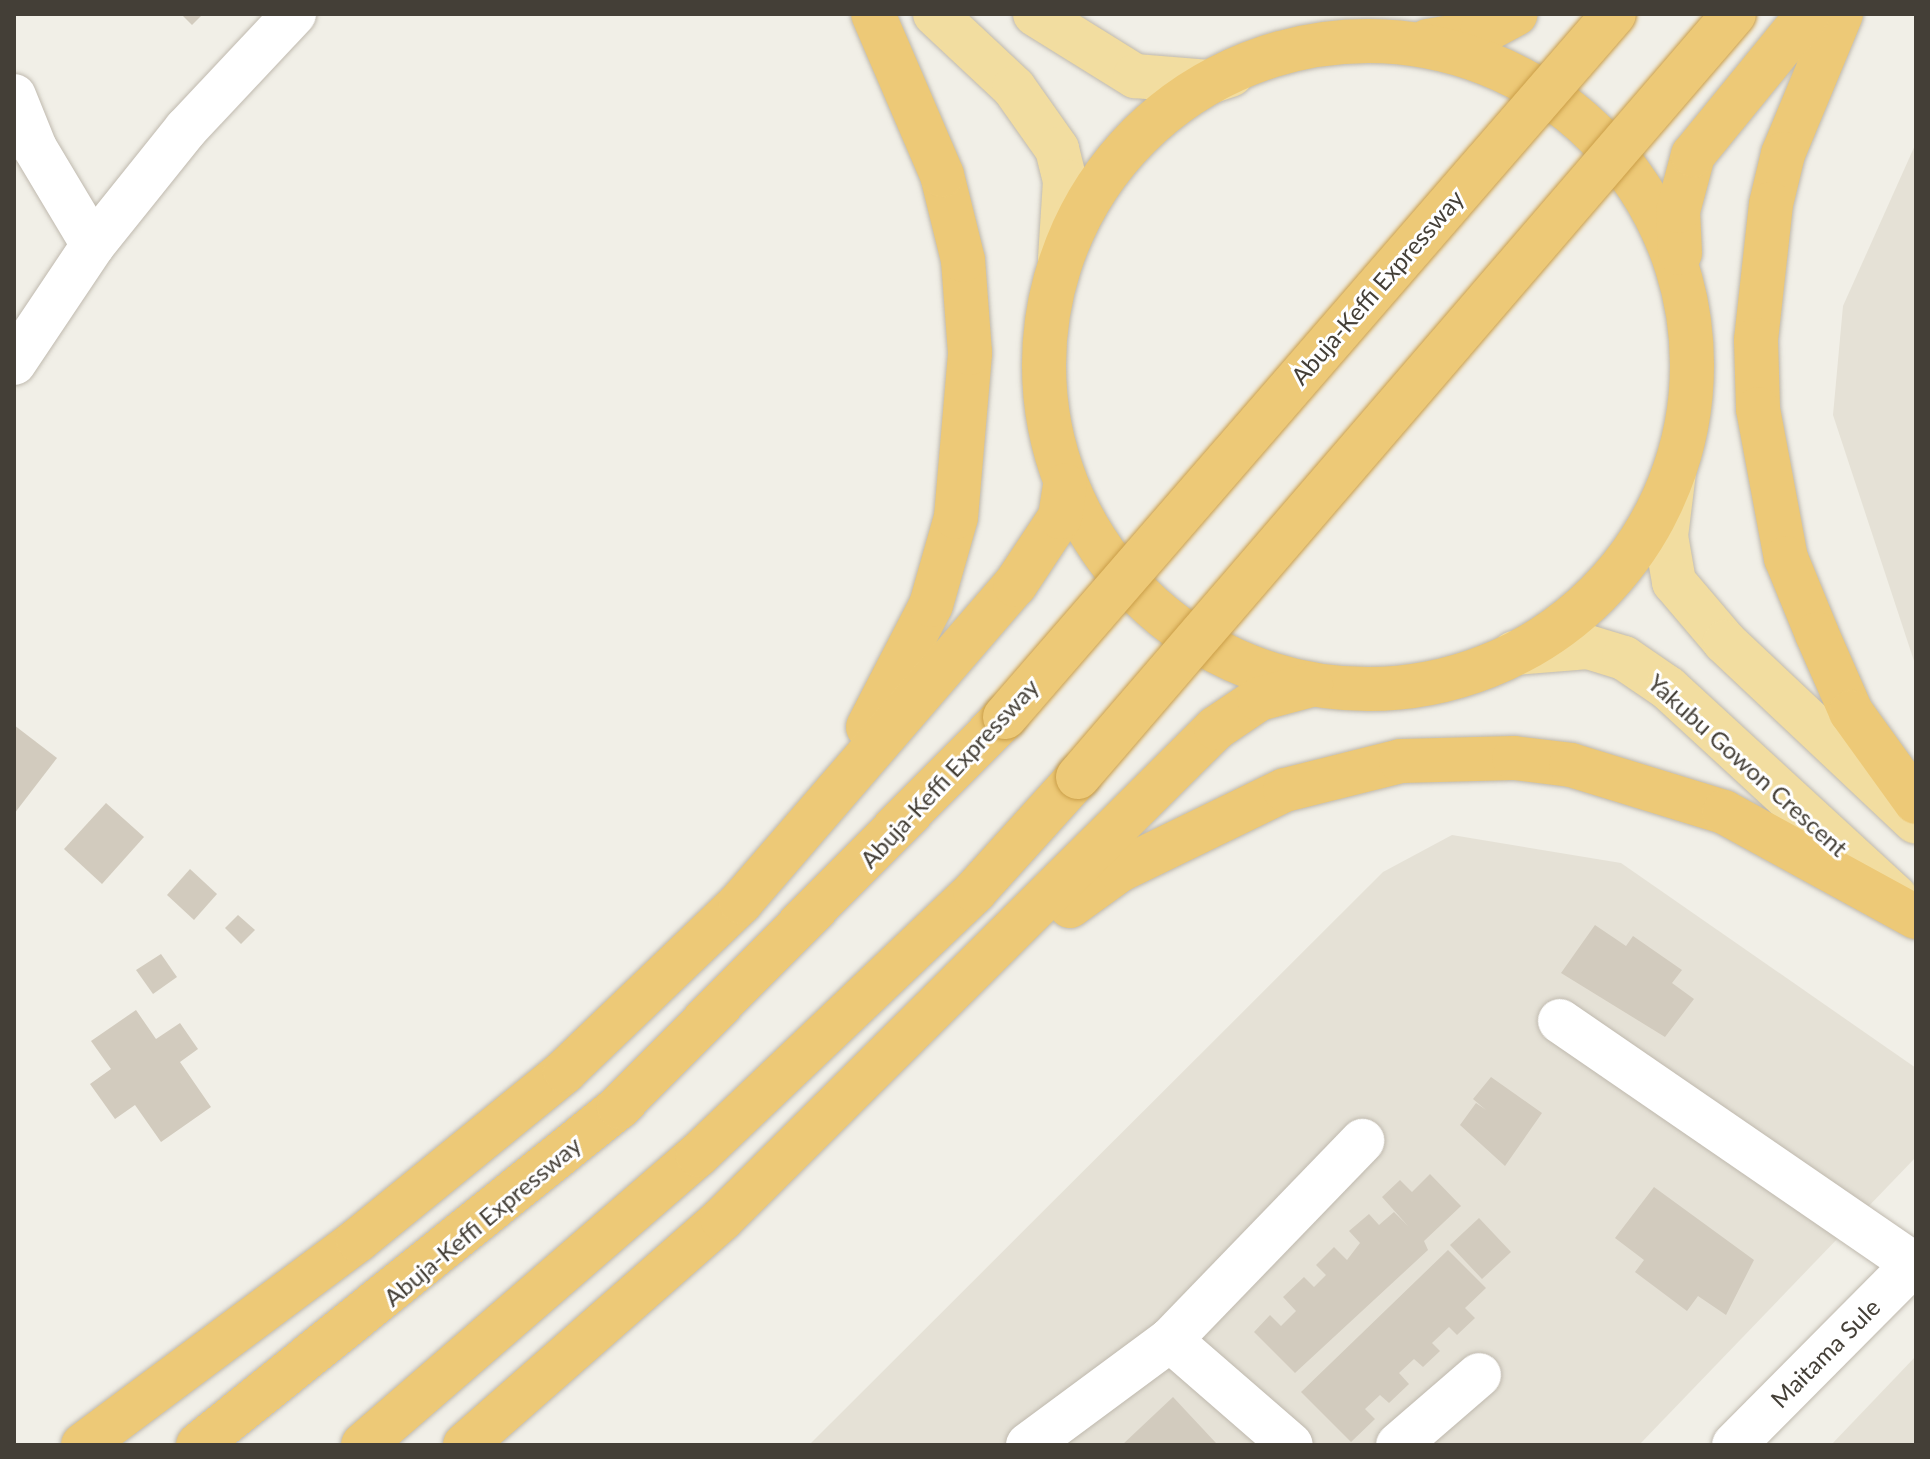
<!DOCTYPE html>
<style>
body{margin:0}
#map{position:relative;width:1930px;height:1459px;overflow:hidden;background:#f1efe7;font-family:Lato,sans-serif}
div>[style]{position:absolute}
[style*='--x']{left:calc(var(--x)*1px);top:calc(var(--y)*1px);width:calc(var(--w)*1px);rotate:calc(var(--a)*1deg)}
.residential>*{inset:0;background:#e5e1d6}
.building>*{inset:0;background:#d2cbbe}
.roads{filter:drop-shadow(0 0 2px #bfb9ae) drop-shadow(0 0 2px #bfb9ae)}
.minor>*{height:44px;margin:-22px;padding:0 22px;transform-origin:22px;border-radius:22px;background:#fff}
.major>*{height:44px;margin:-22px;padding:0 22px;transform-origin:22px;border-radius:22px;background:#f2dda0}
.highway>*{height:44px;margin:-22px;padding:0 22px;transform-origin:22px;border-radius:22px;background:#edc977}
.highway>.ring{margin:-22px;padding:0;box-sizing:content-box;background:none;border:44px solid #edc977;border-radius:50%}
.bridges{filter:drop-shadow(0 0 2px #ca9e48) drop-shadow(0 0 2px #ca9e48)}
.highway-bridge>*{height:44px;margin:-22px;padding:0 22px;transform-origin:22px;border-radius:22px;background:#edc977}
span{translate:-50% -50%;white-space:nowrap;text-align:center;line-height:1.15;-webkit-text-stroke:6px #fff;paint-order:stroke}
.street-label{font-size:24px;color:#443f37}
.frame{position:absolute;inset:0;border:16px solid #443f37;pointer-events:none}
</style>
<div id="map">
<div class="residential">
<i style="clip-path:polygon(1916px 143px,1916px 667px,1833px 415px,1843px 306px)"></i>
<i style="clip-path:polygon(1452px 835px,1621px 863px,1916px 1068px,1916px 1157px,1639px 1445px,809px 1445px,1383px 872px)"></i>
<i style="clip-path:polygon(1916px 1356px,1916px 1445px,1831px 1445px)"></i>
</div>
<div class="building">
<i style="clip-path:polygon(181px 14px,203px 14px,192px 25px)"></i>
<i style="clip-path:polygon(14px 725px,57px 758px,14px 814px)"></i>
<i style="clip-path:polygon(106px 803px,144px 837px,102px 884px,64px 849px)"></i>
<i style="clip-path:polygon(190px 869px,217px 894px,194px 920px,167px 895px)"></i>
<i style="clip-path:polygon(238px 915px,255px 930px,241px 944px,225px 928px)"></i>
<i style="clip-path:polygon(1595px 925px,1626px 946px,1633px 936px,1682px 970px,1672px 983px,1694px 999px,1665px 1037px,1561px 973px)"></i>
<i style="clip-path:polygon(161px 954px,177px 977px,153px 994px,136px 970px)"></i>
<i style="clip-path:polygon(136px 1010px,156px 1039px,180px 1023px,198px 1049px,180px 1062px,211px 1107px,161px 1142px,135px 1105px,115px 1119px,90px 1084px,111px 1069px,91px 1041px)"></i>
<i style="clip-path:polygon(1491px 1077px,1542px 1113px,1505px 1166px,1460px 1125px,1476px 1103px,1486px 1110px,1473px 1099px)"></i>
<i style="clip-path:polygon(1430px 1174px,1461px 1206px,1424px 1241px,1428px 1250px,1295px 1373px,1254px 1332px,1270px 1315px,1281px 1326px,1296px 1311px,1283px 1297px,1304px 1277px,1314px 1287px,1326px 1275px,1316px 1265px,1334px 1247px,1347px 1260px,1360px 1243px,1349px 1231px,1369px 1214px,1379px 1225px,1394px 1212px,1408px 1226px,1382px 1197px,1400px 1180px,1412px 1192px)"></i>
<i style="clip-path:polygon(1654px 1187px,1754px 1260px,1726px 1315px,1698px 1296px,1687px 1311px,1635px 1272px,1644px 1260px,1615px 1238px)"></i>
<i style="clip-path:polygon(1479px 1218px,1511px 1252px,1482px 1279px,1450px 1245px)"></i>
<i style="clip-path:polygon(1448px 1250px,1486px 1288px,1465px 1308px,1475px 1318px,1457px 1335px,1449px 1327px,1432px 1343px,1440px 1351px,1423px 1367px,1414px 1359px,1399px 1373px,1409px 1384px,1389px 1403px,1380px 1395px,1365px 1409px,1375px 1419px,1351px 1442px,1301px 1392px)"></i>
<i style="clip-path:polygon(1173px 1397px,1216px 1443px,1122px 1445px)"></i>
</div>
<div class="roads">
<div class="minor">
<i style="--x:14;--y:96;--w:56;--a:68"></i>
<i style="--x:35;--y:148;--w:113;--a:59.1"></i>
<i style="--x:14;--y:363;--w:142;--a:-56.2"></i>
<i style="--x:93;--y:245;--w:149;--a:-51.3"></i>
<i style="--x:186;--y:129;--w:158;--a:-46.8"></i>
<i style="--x:1560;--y:1021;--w:429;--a:34.5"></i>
<i style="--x:1170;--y:1340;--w:160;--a:41"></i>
<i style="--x:1028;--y:1445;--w:177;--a:-36.5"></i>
<i style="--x:1170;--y:1340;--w:277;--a:-46"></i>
<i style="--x:1398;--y:1445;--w:107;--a:-40.8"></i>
<i style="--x:1734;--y:1445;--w:258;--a:-45.2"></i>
</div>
<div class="major">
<i style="--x:935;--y:14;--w:108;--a:43.1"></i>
<i style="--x:1014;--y:88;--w:75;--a:54.8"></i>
<i style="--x:1057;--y:149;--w:33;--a:76"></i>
<i style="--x:1065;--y:181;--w:77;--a:93.7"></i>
<i style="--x:1035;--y:14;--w:118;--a:31.8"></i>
<i style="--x:1135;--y:76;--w:74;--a:4.6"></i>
<i style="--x:1209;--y:82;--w:23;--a:-18"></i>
<i style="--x:1674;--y:472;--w:64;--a:97.1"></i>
<i style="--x:1666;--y:536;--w:47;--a:80.1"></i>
<i style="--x:1674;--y:582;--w:79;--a:49.6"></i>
<i style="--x:1725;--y:642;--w:262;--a:43.3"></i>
<i style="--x:1514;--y:653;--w:74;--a:-4.6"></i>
<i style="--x:1588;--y:647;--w:38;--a:17"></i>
<i style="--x:1624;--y:658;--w:53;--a:34.3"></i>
<i style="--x:1668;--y:688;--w:309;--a:42.6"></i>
</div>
<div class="highway">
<i style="--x:1841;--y:14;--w:152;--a:112.5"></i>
<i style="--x:1783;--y:154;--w:51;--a:103.5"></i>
<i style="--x:1771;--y:204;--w:137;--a:96.3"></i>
<i style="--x:1756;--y:340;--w:69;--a:88.3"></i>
<i style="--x:1758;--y:409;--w:152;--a:79.4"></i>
<i style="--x:1786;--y:558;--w:82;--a:67.8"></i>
<i style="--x:1817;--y:634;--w:85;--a:66.4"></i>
<i style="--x:1851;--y:712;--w:111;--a:54.2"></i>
<i style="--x:1428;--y:41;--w:55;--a:-9.5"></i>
<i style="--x:1482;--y:32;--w:38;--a:-28"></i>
<i class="ring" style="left:1044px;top:41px;width:604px;height:604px"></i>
<i style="--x:1680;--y:253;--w:42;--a:-92.7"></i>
<i style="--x:1678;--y:211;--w:58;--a:-75"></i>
<i style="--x:1693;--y:155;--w:182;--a:-50.8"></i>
<i style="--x:868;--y:727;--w:137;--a:-62.7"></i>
<i style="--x:931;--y:605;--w:91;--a:-74.1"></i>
<i style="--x:956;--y:517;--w:165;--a:-85.1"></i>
<i style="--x:970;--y:353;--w:93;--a:-94.3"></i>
<i style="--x:963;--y:260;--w:88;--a:-103.9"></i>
<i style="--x:942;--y:175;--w:175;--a:-113.2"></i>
<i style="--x:1070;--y:906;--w:62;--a:-35.8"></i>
<i style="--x:1120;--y:870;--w:183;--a:-25.9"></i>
<i style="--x:1285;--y:790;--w:120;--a:-14"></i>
<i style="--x:1401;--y:761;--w:113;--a:-1.5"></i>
<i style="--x:1514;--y:758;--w:57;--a:7"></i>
<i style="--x:1571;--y:765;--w:160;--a:17.1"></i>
<i style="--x:1724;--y:812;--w:219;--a:28.7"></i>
<i style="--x:83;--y:1445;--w:343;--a:-36.7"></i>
<i style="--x:358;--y:1240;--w:267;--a:-39.2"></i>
<i style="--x:565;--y:1071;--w:244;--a:-43.8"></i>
<i style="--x:741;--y:902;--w:419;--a:-49.2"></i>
<i style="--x:1015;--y:585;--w:82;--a:-56.5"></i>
<i style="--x:1060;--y:517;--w:32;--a:-81"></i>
<i style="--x:198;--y:1445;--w:540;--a:-38.76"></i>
<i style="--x:619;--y:1107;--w:549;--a:-45.3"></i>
<i style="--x:363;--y:1445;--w:443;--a:-40.9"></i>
<i style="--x:698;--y:1155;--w:383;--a:-43.6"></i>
<i style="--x:975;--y:891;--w:154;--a:-47.9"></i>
<i style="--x:465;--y:1445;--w:342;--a:-41.3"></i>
<i style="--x:722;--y:1219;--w:697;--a:-44.83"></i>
<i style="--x:1216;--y:728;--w:52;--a:-34"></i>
<i style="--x:1259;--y:699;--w:54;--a:-15.1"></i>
</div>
</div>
<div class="bridges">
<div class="highway-bridge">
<i style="--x:1005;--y:717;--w:930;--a:-49.1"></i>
<i style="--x:1078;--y:777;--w:1006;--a:-49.31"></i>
</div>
</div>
<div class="street-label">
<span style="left:1377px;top:287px;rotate:-49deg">Abuja-Keffi Expressway</span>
<span style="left:1748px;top:765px;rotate:42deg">Yakubu Gowon Crescent</span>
<span style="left:949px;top:773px;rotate:-47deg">Abuja-Keffi Expressway</span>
<span style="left:482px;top:1221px;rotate:-40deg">Abuja-Keffi Expressway</span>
<span style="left:1825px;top:1353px;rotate:-45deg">Maitama Sule</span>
</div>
<div class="frame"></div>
</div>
